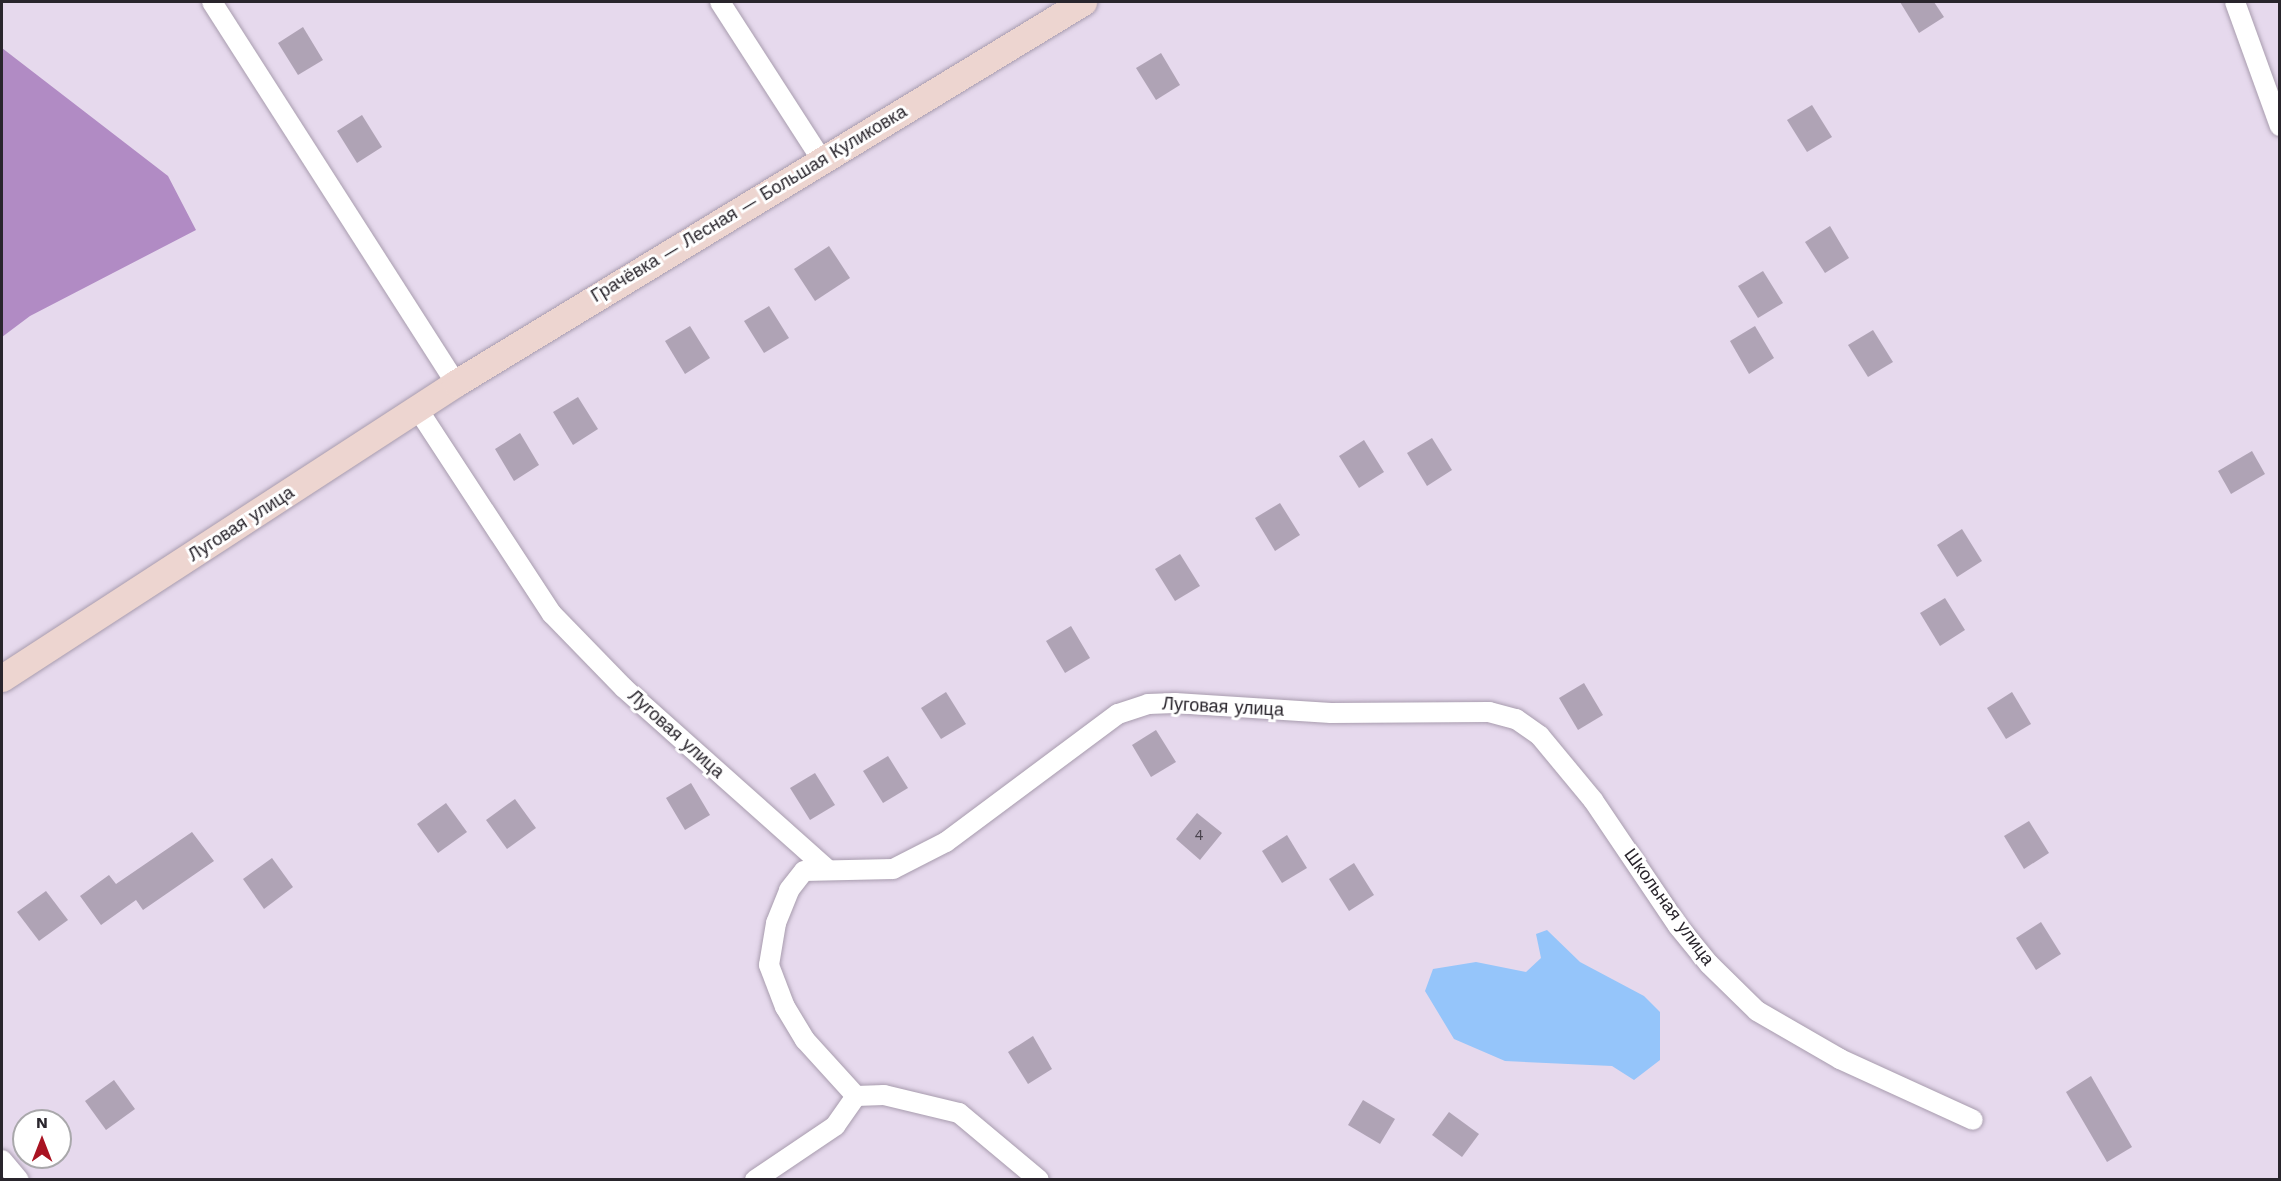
<!DOCTYPE html>
<meta charset="utf-8">
<style>
body{margin:0}
#map{position:relative;width:2281px;height:1181px;overflow:hidden;background:#e6d9ed;font-family:"Work Sans",sans-serif}
div>[style]{position:absolute}
[style*='--x']{left:calc(var(--x)*1px);top:calc(var(--y)*1px);width:calc(var(--w)*1px);rotate:calc(var(--a)*1deg)}
.forest>*{inset:0;background:#b18bc4}
.water>*{inset:0;background:#95c5fa}
.building>*{inset:0;background:#afa3b5}
.roads{filter:drop-shadow(0 0 2px #a89cae) drop-shadow(0 0 2px #a89cae)}
.street>*{height:20px;margin:-10px;padding:0 10px;transform-origin:10px;border-radius:10px;background:#fff}
.secondary>*{height:27px;margin:-13.5px;padding:0 13.5px;transform-origin:13.5px;border-radius:13.5px;background:#edd5d0}
span{translate:-50% -50%;white-space:nowrap;text-align:center;line-height:1.15;-webkit-text-stroke:6px #fff;paint-order:stroke}
.number-label{font-size:15px;color:#4a444e}
.number-label span{-webkit-text-stroke-width:0}
.street-label{font-size:18px;color:#29252c}
.frame{position:absolute;inset:0;border:3px solid #29252c;pointer-events:none}
.north{position:absolute;left:12px;top:1109px;width:60px;height:60px;box-sizing:border-box;background:#fff;border:2px solid #a9a8ab;border-radius:50%;rotate:0deg;font-size:16px;font-weight:700;line-height:24px;text-align:center;color:#29252c}
.north::after{content:'';display:block;margin:auto;width:21px;height:27px;background:#a91322;clip-path:polygon(50% 0,100% 100%,50% 72%,0 100%)}
</style>
<div id="map">
<div class="forest">
<i style="clip-path:polygon(2px 48px,168px 176px,196px 230px,30px 316px,2px 337px)"></i>
</div>
<div class="water">
<i style="clip-path:polygon(1547px 930px,1580px 962px,1644px 996px,1660px 1012px,1660px 1060px,1634px 1080px,1612px 1066px,1505px 1061px,1454px 1039px,1425px 991px,1433px 969px,1476px 962px,1526px 972px,1541px 958px,1536px 934px)"></i>
</div>
<div class="building">
<i style="clip-path:polygon(1900px 2px,1934px 2px,1944px 17px,1919px 33px)"></i>
<i style="clip-path:polygon(303px 27px,323px 60px,298px 75px,278px 43px)"></i>
<i style="clip-path:polygon(1161px 53px,1180px 85px,1156px 100px,1136px 68px)"></i>
<i style="clip-path:polygon(1812px 105px,1832px 137px,1807px 152px,1787px 120px)"></i>
<i style="clip-path:polygon(362px 115px,382px 147px,357px 163px,337px 131px)"></i>
<i style="clip-path:polygon(1830px 226px,1849px 258px,1825px 273px,1805px 242px)"></i>
<i style="clip-path:polygon(829px 246px,850px 278px,815px 301px,794px 269px)"></i>
<i style="clip-path:polygon(1763px 271px,1783px 303px,1758px 318px,1738px 286px)"></i>
<i style="clip-path:polygon(769px 306px,789px 338px,764px 353px,744px 321px)"></i>
<i style="clip-path:polygon(690px 326px,710px 358px,685px 374px,665px 341px)"></i>
<i style="clip-path:polygon(1755px 326px,1774px 358px,1749px 374px,1730px 341px)"></i>
<i style="clip-path:polygon(1873px 330px,1893px 362px,1868px 377px,1848px 345px)"></i>
<i style="clip-path:polygon(578px 397px,598px 429px,573px 445px,553px 412px)"></i>
<i style="clip-path:polygon(520px 433px,539px 465px,514px 481px,495px 449px)"></i>
<i style="clip-path:polygon(1432px 438px,1452px 470px,1427px 486px,1407px 453px)"></i>
<i style="clip-path:polygon(1364px 440px,1384px 472px,1359px 488px,1339px 456px)"></i>
<i style="clip-path:polygon(2252px 451px,2265px 474px,2231px 494px,2218px 471px)"></i>
<i style="clip-path:polygon(1280px 503px,1300px 535px,1275px 551px,1255px 518px)"></i>
<i style="clip-path:polygon(1962px 529px,1982px 561px,1957px 577px,1937px 545px)"></i>
<i style="clip-path:polygon(1180px 554px,1200px 586px,1175px 601px,1155px 569px)"></i>
<i style="clip-path:polygon(1945px 598px,1965px 630px,1940px 646px,1920px 613px)"></i>
<i style="clip-path:polygon(1071px 626px,1090px 658px,1065px 673px,1046px 641px)"></i>
<i style="clip-path:polygon(1584px 683px,1603px 715px,1578px 730px,1559px 698px)"></i>
<i style="clip-path:polygon(946px 692px,966px 724px,941px 739px,921px 708px)"></i>
<i style="clip-path:polygon(2012px 692px,2031px 724px,2006px 739px,1987px 708px)"></i>
<i style="clip-path:polygon(1156px 730px,1176px 762px,1151px 777px,1132px 745px)"></i>
<i style="clip-path:polygon(888px 756px,908px 788px,883px 803px,863px 771px)"></i>
<i style="clip-path:polygon(815px 773px,835px 805px,810px 820px,790px 788px)"></i>
<i style="clip-path:polygon(691px 783px,710px 815px,685px 830px,666px 798px)"></i>
<i style="clip-path:polygon(515px 799px,536px 828px,507px 849px,486px 820px)"></i>
<i style="clip-path:polygon(446px 803px,467px 832px,438px 853px,417px 824px)"></i>
<i style="clip-path:polygon(1197px 813px,1222px 833px,1200px 860px,1176px 839px)"></i>
<i style="clip-path:polygon(2029px 821px,2049px 853px,2024px 869px,2004px 836px)"></i>
<i style="clip-path:polygon(192px 832px,214px 861px,143px 910px,136px 900px,101px 925px,80px 896px,109px 875px,116px 884px)"></i>
<i style="clip-path:polygon(1287px 835px,1307px 868px,1282px 883px,1262px 851px)"></i>
<i style="clip-path:polygon(272px 858px,293px 887px,264px 909px,243px 879px)"></i>
<i style="clip-path:polygon(1354px 863px,1374px 895px,1349px 911px,1329px 879px)"></i>
<i style="clip-path:polygon(46px 891px,68px 920px,39px 941px,17px 912px)"></i>
<i style="clip-path:polygon(2041px 922px,2061px 954px,2036px 970px,2016px 938px)"></i>
<i style="clip-path:polygon(1033px 1036px,1052px 1069px,1028px 1084px,1008px 1052px)"></i>
<i style="clip-path:polygon(2091px 1076px,2132px 1147px,2107px 1162px,2066px 1092px)"></i>
<i style="clip-path:polygon(114px 1080px,135px 1109px,106px 1130px,85px 1101px)"></i>
<i style="clip-path:polygon(1363px 1100px,1395px 1119px,1380px 1144px,1348px 1125px)"></i>
<i style="clip-path:polygon(1449px 1112px,1479px 1134px,1462px 1157px,1432px 1135px)"></i>
</div>
<div class="roads">
<div class="street">
<i style="--x:212;--y:2;--w:452;--a:57.4"></i>
<i style="--x:720;--y:2;--w:187;--a:57.2"></i>
<i style="--x:2235;--y:2;--w:132;--a:70.1"></i>
<i style="--x:417;--y:408;--w:246;--a:56.8"></i>
<i style="--x:552;--y:614;--w:103;--a:45.8"></i>
<i style="--x:624;--y:688;--w:272;--a:41.7"></i>
<i style="--x:856;--y:1096;--w:76;--a:-132.3"></i>
<i style="--x:805;--y:1040;--w:39;--a:-121"></i>
<i style="--x:785;--y:1007;--w:45;--a:-110.9"></i>
<i style="--x:769;--y:965;--w:43;--a:-80.5"></i>
<i style="--x:776;--y:923;--w:35;--a:-68"></i>
<i style="--x:789;--y:890;--w:24;--a:-52"></i>
<i style="--x:804;--y:871;--w:89;--a:-1.3"></i>
<i style="--x:893;--y:869;--w:59;--a:-27"></i>
<i style="--x:946;--y:842;--w:214;--a:-36.7"></i>
<i style="--x:1118;--y:714;--w:32;--a:-18"></i>
<i style="--x:1148;--y:704;--w:27;--a:-2"></i>
<i style="--x:1175;--y:703;--w:156;--a:3.7"></i>
<i style="--x:1331;--y:713;--w:158;--a:-0.4"></i>
<i style="--x:1489;--y:712;--w:28;--a:15"></i>
<i style="--x:1516;--y:719;--w:29;--a:35"></i>
<i style="--x:1540;--y:736;--w:83;--a:50.4"></i>
<i style="--x:1593;--y:800;--w:152;--a:56"></i>
<i style="--x:1678;--y:926;--w:49;--a:50.8"></i>
<i style="--x:1709;--y:964;--w:67;--a:44.4"></i>
<i style="--x:1757;--y:1011;--w:96;--a:30"></i>
<i style="--x:1840;--y:1059;--w:146;--a:24.6"></i>
<i style="--x:856;--y:1096;--w:28;--a:-2"></i>
<i style="--x:884;--y:1095;--w:77;--a:13.5"></i>
<i style="--x:959;--y:1113;--w:104;--a:39.9"></i>
<i style="--x:2;--y:1160;--w:26;--a:50"></i>
<i style="--x:755;--y:1180;--w:97;--a:-34"></i>
<i style="--x:835;--y:1126;--w:37;--a:-55"></i>
</div>
<div class="secondary">
<i style="--x:2;--y:678;--w:541;--a:-33.01"></i>
<i style="--x:456;--y:383;--w:734;--a:-31.29"></i>
</div>
</div>
<div class="number-label">
<span style="left:1199px;top:836px">4</span>
</div>
<div class="street-label">
<span style="left:749px;top:204px;rotate:-31deg">Грачёвка — Лесная — Большая Куликовка</span>
<span style="left:241px;top:524px;rotate:-33deg">Луговая улица</span>
<span style="left:1223px;top:707px;rotate:3deg">Луговая улица</span>
<span style="left:676px;top:734px;rotate:42deg">Луговая улица</span>
<span style="left:1669px;top:907px;rotate:54deg">Школьная улица</span>
</div>
<div class="frame"></div>
<div class="north">N</div>
</div>
